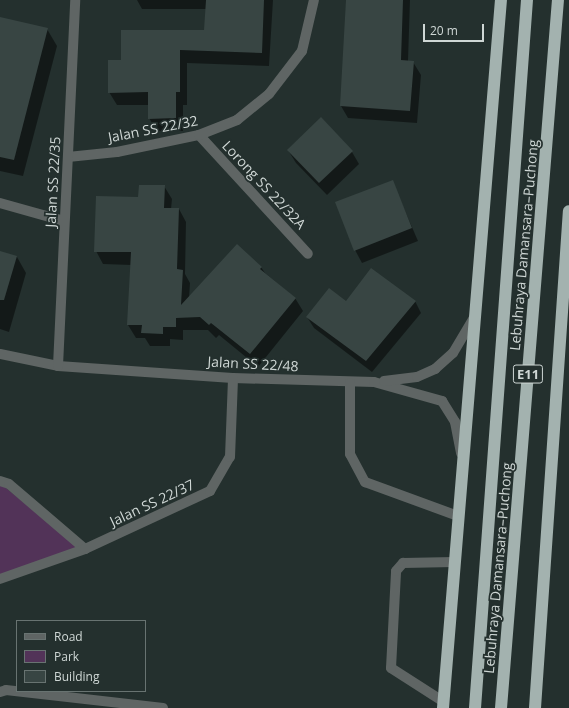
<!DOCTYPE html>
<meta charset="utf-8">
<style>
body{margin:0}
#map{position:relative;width:569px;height:708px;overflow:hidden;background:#24302e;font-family:"Open Sans",sans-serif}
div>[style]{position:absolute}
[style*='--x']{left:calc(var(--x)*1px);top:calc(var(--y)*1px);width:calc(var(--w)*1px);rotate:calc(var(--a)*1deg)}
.green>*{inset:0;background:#523358}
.shadow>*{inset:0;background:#0007}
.building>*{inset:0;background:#384543}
.minor>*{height:10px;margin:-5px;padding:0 5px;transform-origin:5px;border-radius:5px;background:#5f6564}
.highway>*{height:12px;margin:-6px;padding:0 6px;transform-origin:6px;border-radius:6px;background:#a3b2af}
span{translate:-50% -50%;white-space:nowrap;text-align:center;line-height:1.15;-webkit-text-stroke:3.5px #24302e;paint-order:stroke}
.shield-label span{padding:1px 3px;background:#24302e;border:1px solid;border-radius:3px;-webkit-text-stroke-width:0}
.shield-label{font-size:13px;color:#cfd7d5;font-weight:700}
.street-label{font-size:14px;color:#cfd7d5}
.legend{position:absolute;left:16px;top:620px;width:130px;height:72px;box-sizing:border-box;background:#24302e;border:1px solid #687371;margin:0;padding:5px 7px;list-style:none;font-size:12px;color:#cfd7d5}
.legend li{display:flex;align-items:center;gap:8px;height:20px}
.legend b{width:20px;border:1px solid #687371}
.scale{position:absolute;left:423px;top:24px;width:61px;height:18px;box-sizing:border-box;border:2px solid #cfd7d5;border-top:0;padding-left:5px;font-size:12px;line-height:14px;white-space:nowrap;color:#cfd7d5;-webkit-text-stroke:3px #24302e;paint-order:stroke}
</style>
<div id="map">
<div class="green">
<i style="clip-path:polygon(0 483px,80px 549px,0 577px)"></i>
</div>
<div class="shadow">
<i style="clip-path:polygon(137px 0,273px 0,269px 66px,187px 63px,187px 105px,183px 105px,183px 131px,157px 131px,149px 118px,149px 105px,117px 105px,109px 92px,122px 61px,205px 31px,206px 9px,142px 9px)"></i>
<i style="clip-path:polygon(347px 0,410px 0,408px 61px,413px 62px,421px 75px,417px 123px,348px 118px,341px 106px)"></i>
<i style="clip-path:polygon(0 18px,47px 29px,57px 46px,23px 176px,0 171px)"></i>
<i style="clip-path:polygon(288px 150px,352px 152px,359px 164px,327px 195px,296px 163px)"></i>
<i style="clip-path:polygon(392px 181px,418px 241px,362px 263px,355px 250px)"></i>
<i style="clip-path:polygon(164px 186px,172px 199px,171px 209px,179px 209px,186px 222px,185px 274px,190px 283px,189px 298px,261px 267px,265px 273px,295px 298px,303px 311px,258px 367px,219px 335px,216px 338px,208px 330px,183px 330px,183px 340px,170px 339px,170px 346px,150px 346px,145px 338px,136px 338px,128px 325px,131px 265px,103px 264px,96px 251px,139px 198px)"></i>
<i style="clip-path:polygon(0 252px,17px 257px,26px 273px,9px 332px,0 329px)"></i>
<i style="clip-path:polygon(415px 301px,421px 313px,372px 372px,314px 328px,307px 317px,346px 302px)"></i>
</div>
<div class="building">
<i style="clip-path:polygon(206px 0,264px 0,262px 53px,180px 50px,180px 92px,176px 92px,176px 118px,148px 119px,148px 92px,108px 93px,108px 60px,121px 60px,121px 30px,204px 30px)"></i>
<i style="clip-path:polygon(346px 0,403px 0,401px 60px,414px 61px,410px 111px,340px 106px)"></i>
<i style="clip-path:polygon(0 17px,48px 28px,14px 160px,0 157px)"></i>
<i style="clip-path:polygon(321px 117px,353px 151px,319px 183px,287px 150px)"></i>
<i style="clip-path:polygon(393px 180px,412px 228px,354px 251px,335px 202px)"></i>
<i style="clip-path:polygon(139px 185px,165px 185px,164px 208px,179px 208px,177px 269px,183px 270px,181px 305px,237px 244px,262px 267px,260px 269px,296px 298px,250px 354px,211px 323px,209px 325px,200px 317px,176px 318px,176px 327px,163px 327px,163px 334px,141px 333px,142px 325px,127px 325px,131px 252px,94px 252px,96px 196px,138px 197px)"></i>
<i style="clip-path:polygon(0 251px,17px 256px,4px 300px,0 300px)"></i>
<i style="clip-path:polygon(371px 268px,416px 301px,366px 361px,306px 317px,329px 288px,346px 301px)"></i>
</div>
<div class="minor">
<i style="--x:199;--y:135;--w:161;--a:47.5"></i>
<i style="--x:68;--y:157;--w:49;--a:-5.8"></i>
<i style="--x:117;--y:152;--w:84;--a:-11.7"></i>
<i style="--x:199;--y:135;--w:41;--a:-21.5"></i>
<i style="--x:237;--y:120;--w:41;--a:-39.1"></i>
<i style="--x:269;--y:94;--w:54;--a:-52.5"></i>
<i style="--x:302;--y:51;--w:52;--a:-76.8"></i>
<i style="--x:0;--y:203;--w:66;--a:15.7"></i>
<i style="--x:0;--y:354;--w:59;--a:11.7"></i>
<i style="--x:58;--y:366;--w:175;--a:3.9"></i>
<i style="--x:233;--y:378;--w:141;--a:1.6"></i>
<i style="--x:374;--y:382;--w:71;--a:15.6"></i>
<i style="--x:442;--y:401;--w:25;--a:58"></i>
<i style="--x:455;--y:422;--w:32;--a:79"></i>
<i style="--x:58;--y:366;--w:366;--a:-87.3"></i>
<i style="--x:384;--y:381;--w:33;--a:-7"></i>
<i style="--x:417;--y:377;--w:20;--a:-24"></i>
<i style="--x:435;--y:369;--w:24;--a:-42"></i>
<i style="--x:453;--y:353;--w:43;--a:-59.3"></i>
<i style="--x:350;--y:383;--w:71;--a:90"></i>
<i style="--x:350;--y:454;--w:32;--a:62"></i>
<i style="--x:365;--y:482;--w:99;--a:20.1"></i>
<i style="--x:0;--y:481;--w:9;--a:18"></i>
<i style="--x:9;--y:484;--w:100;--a:40.5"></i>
<i style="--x:85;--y:549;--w:90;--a:160.6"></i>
<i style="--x:85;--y:549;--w:138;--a:-24.9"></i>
<i style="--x:210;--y:491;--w:39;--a:-60"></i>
<i style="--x:230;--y:457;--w:79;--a:-87.8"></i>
<i style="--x:0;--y:692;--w:6;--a:-18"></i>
<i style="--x:6;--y:690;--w:158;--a:6.5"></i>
<i style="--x:444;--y:702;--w:63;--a:-147.3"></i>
<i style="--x:391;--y:668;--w:97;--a:-87"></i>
<i style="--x:396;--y:571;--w:11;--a:-49"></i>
<i style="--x:403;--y:563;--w:51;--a:-1.1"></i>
</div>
<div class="highway">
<i style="--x:443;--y:708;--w:710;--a:-85.32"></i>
<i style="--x:475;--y:708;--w:710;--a:-85.8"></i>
<i style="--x:501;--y:708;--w:710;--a:-85.4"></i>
<i style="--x:535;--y:708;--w:498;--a:-86.1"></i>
</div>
<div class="shield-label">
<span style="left:528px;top:374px">E11</span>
</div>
<div class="street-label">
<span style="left:153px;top:129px;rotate:-11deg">Jalan SS 22/32</span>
<span style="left:53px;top:182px;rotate:-87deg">Jalan SS 22/35</span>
<span style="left:264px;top:185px;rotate:47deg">Lorong SS 22/32A</span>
<span style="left:524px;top:245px;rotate:-85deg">Lebuhraya Damansara–Puchong</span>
<span style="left:253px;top:364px;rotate:3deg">Jalan SS 22/48</span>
<span style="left:152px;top:503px;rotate:-25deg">Jalan SS 22/37</span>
<span style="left:498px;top:568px;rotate:-85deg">Lebuhraya Damansara–Puchong</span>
</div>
<ul class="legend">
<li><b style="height:5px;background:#5f6564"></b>Road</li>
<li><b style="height:11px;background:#523358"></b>Park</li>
<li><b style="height:11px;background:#384543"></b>Building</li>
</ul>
<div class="scale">20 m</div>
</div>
